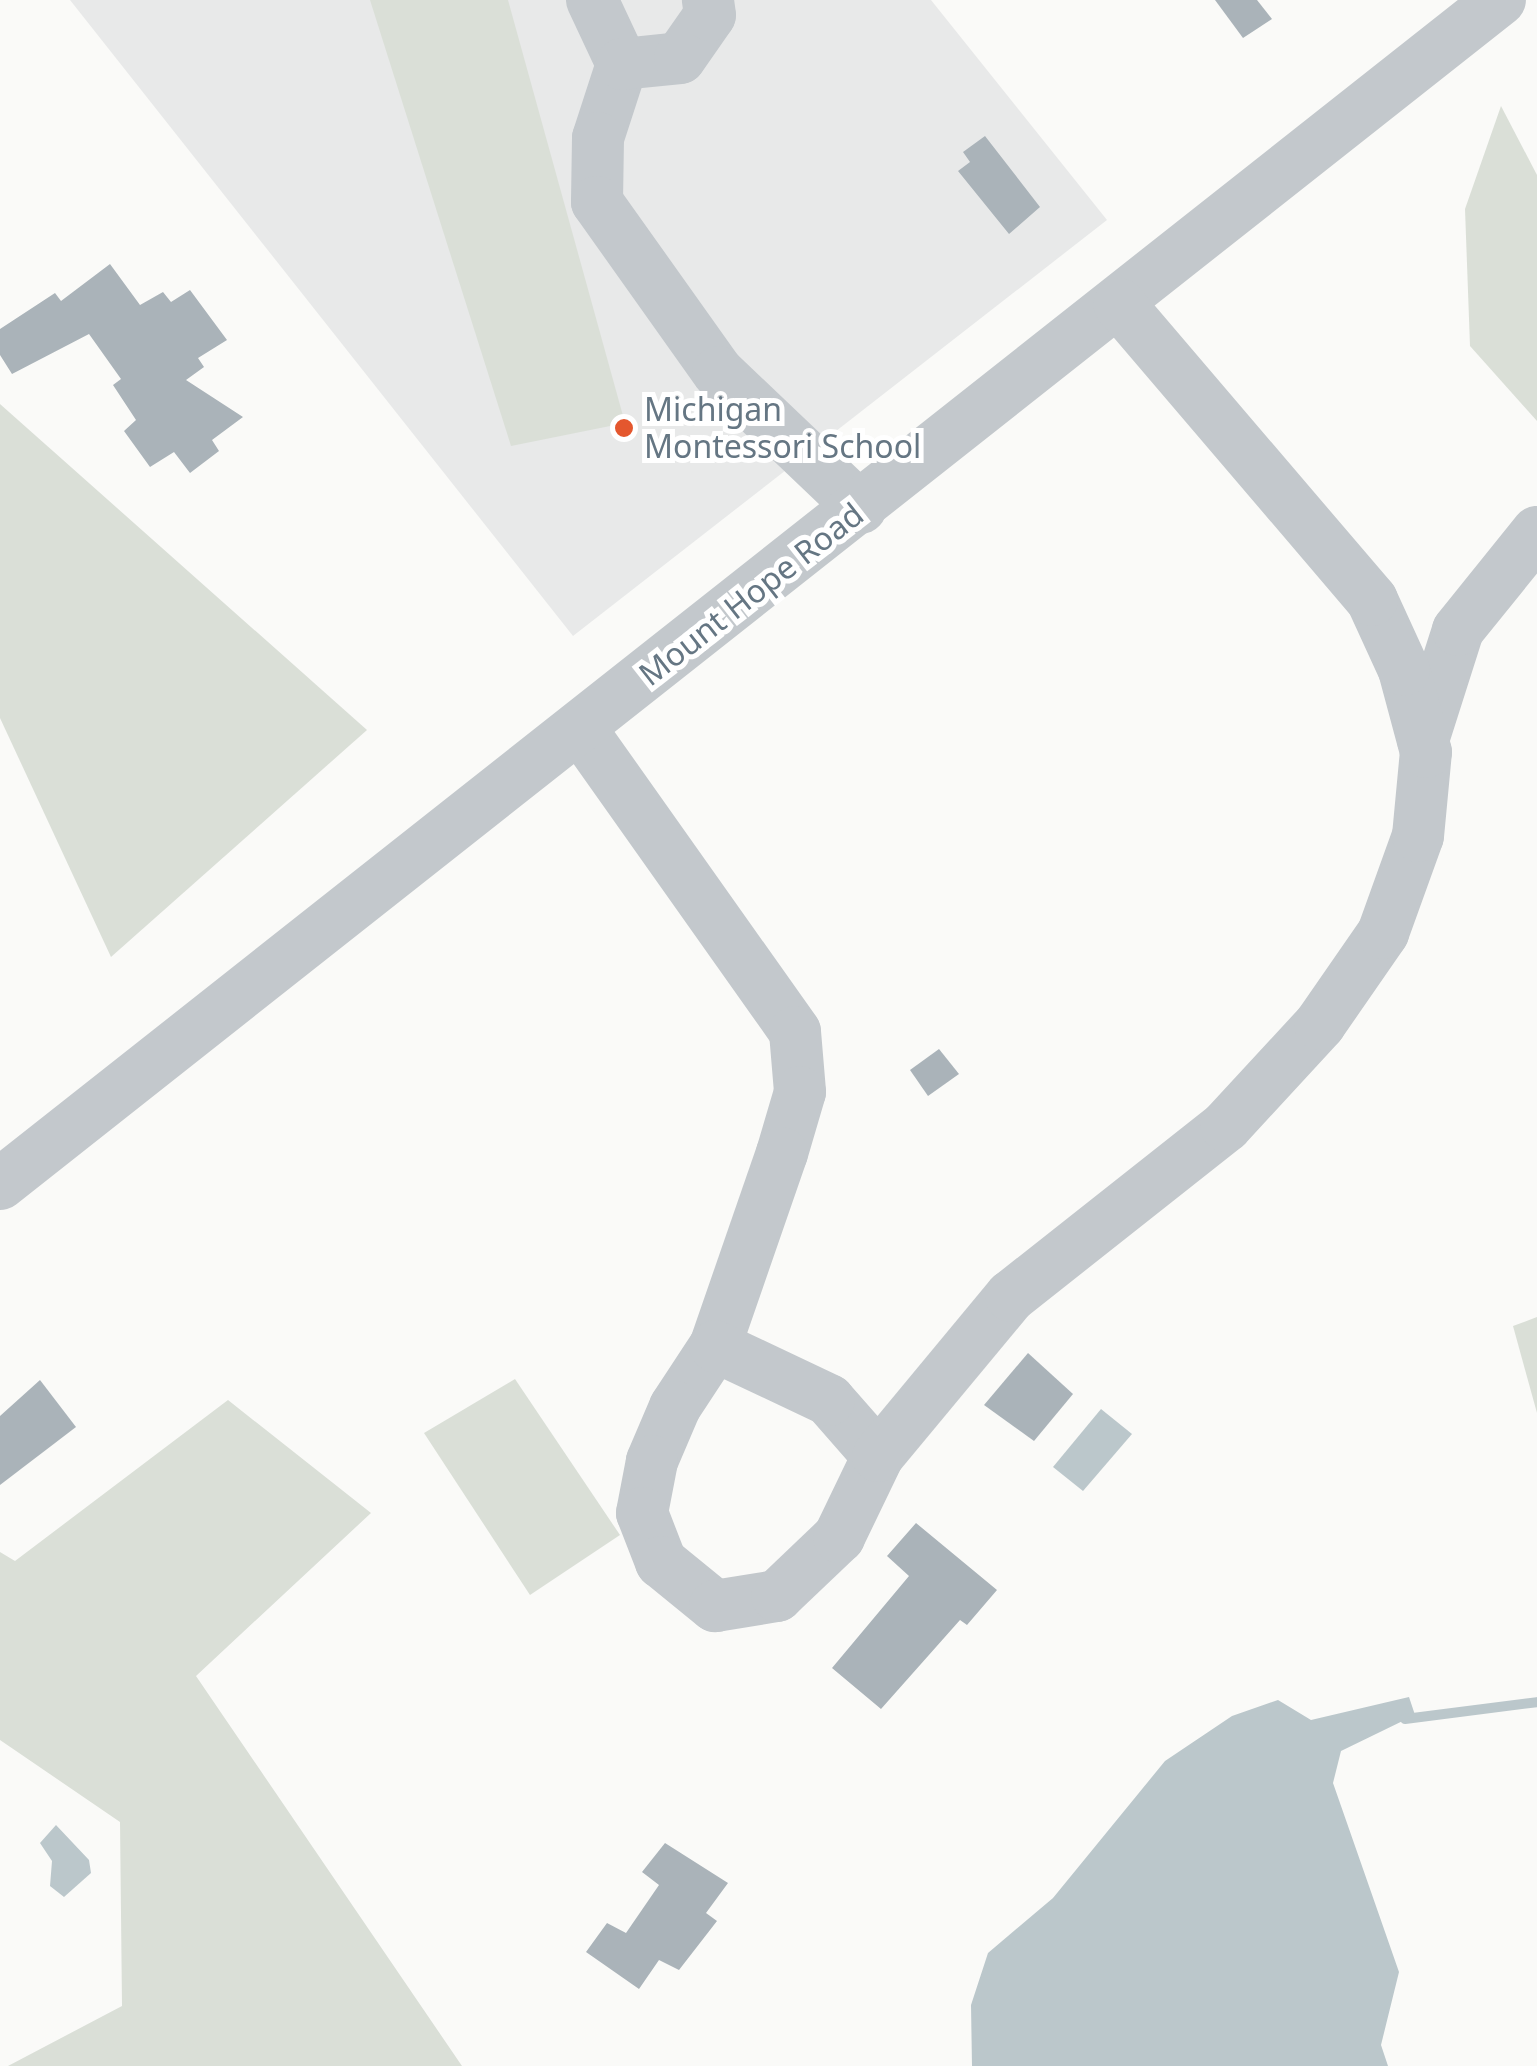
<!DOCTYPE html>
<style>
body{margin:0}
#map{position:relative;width:1537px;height:2066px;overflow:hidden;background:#fafaf8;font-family:"Noto Sans",sans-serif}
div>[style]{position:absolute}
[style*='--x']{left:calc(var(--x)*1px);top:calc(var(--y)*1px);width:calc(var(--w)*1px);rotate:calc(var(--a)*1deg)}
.built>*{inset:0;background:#e8e9e9}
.green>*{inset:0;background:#dadfd7}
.water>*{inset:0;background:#bbc7cb}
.stream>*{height:10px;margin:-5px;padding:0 5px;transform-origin:5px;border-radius:5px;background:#bbc7cb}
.building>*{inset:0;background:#aab3b9}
.minor>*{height:52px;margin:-26px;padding:0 26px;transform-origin:26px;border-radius:26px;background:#c3c8cc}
.dots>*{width:28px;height:28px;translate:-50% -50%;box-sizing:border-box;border:5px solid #fff;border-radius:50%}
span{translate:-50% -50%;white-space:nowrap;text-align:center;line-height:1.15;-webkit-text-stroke:10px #fff;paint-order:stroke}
.poi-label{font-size:32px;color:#657683}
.left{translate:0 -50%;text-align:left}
.street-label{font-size:32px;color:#657683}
</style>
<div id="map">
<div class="built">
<i style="clip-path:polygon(70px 0,931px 0,1107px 220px,573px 636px)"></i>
</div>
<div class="green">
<i style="clip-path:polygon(370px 0,508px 0,625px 423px,511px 446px)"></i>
<i style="clip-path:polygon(1501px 106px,1537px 175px,1537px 421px,1470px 346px,1465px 209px)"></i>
<i style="clip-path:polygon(0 404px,367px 730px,111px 957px,0 718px)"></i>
<i style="clip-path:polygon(1537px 1317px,1537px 1413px,1513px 1326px)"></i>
<i style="clip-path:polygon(515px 1379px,620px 1535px,530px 1595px,424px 1433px)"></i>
<i style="clip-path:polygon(228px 1400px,371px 1513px,196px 1676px,462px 2066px,8px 2066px,122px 2006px,120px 1822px,0 1740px,0 1552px,15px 1561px)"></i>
</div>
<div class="water">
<i style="clip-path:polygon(1101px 1409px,1132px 1434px,1083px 1491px,1053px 1467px)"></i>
<i style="clip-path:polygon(1409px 1697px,1415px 1715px,1341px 1751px,1333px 1783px,1399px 1972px,1381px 2045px,1388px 2066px,972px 2066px,971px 2005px,988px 1953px,1053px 1898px,1165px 1761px,1232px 1716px,1278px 1700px,1311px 1720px)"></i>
<i style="clip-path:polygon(56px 1825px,89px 1860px,91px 1873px,64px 1897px,50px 1886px,52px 1861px,40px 1843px)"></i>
</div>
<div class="stream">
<i style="--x:1405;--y:1719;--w:133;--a:-7.3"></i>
</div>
<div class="building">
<i style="clip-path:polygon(1215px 0,1257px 0,1272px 19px,1243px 38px)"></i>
<i style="clip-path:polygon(985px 136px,1040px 207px,1009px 234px,958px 171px,970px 162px,963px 152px)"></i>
<i style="clip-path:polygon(110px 264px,140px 305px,163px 292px,171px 302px,190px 290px,227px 340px,198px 358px,204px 367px,186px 380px,243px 417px,212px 440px,219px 451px,190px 473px,174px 452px,150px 467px,124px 431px,136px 420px,113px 385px,121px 379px,89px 334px,12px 374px,0 355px,0 329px,55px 293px,61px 301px)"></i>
<i style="clip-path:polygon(939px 1049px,959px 1074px,928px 1096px,910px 1070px)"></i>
<i style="clip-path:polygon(1028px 1353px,1073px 1394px,1034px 1441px,984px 1405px)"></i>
<i style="clip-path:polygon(40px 1380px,76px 1427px,0 1485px,0 1416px)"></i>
<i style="clip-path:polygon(916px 1523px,997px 1590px,967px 1625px,960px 1620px,881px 1709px,832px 1668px,909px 1576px,887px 1556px)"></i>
<i style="clip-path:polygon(665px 1843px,728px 1883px,706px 1913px,717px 1921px,679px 1970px,659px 1960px,639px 1989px,586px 1952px,607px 1923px,626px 1933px,659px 1885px,642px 1872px)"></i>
</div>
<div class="minor">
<i style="--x:592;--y:0;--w:71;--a:64.9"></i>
<i style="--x:622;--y:64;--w:78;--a:108"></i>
<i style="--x:598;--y:138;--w:64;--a:90.9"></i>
<i style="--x:597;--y:202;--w:209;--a:54.6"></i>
<i style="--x:718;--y:372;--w:197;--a:43.6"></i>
<i style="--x:622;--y:64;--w:58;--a:-5.9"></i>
<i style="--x:680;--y:58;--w:52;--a:-55.1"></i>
<i style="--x:710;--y:15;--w:15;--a:-98"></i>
<i style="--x:580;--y:728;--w:372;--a:54.7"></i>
<i style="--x:795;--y:1032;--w:60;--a:85.2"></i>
<i style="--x:800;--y:1092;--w:64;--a:106.4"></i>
<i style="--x:782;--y:1153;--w:204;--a:109.1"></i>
<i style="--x:715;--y:1346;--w:73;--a:123.3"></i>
<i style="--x:675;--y:1407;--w:59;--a:113.1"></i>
<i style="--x:652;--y:1461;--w:53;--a:100.9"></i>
<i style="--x:642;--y:1513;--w:53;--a:68.8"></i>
<i style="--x:661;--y:1562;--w:70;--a:39.2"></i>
<i style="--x:715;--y:1606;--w:63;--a:-9.2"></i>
<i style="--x:777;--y:1596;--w:86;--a:-43.6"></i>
<i style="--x:839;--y:1537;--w:90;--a:-64.3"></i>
<i style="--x:878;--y:1456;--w:74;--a:-131.2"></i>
<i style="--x:829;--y:1400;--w:126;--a:-154.7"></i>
<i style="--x:1423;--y:740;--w:115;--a:-72.3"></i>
<i style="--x:1458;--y:630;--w:126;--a:-51.1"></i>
<i style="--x:0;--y:1184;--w:1911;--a:-38.29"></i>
<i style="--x:878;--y:1456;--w:208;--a:-50.3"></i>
<i style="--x:1011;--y:1296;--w:274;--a:-38.3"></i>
<i style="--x:1226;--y:1126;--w:139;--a:-47.3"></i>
<i style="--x:1320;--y:1024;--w:111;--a:-55.3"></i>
<i style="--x:1383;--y:933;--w:103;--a:-70.2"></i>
<i style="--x:1418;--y:836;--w:84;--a:-84.6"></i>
<i style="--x:1426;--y:752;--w:85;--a:-105"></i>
<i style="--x:1404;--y:670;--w:77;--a:-114.6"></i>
<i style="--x:1372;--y:600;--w:389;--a:-130.5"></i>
</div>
<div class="dots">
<i style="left:624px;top:428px;background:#e4572e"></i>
</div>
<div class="poi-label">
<span class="left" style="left:644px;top:428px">Michigan<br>Montessori School</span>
</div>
<div class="street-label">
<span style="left:751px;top:594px;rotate:-38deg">Mount Hope Road</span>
</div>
</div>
